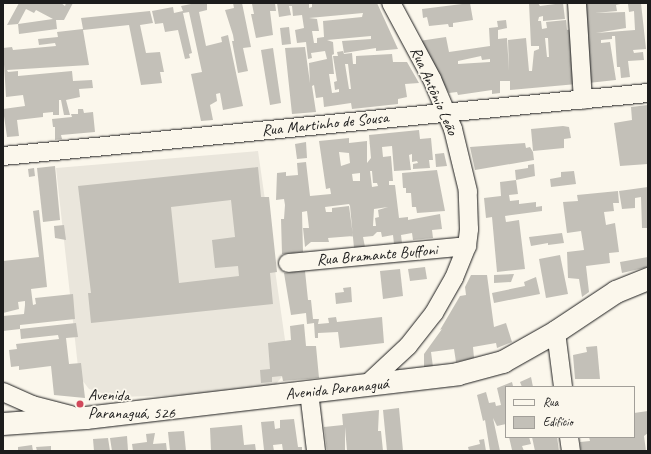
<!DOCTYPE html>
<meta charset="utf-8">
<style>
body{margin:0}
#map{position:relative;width:651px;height:454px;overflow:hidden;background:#fbf7ec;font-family:Caveat,sans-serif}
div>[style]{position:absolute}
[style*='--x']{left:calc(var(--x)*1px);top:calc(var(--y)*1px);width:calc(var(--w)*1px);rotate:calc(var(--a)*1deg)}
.built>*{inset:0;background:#eae6dc}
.building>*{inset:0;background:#c3c0b8}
.roads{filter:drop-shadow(0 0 1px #1c1c1c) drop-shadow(0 0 1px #1c1c1c)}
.street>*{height:18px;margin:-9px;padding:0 9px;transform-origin:9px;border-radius:9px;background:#fbf7ec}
.secondary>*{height:22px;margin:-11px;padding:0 11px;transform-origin:11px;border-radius:11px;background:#fbf7ec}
.dots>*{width:11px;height:11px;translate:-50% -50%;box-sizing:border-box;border:2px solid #fbf7ec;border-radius:50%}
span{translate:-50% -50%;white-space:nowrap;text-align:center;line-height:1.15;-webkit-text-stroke:3.5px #fbf7ec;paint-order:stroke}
.street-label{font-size:16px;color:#1c1c1c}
.poi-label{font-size:16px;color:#1c1c1c}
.left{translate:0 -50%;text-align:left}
.frame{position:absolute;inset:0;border:4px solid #1c1c1c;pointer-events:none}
.legend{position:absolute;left:505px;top:386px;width:130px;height:52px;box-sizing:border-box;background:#fbf7ec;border:1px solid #a29f99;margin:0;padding:5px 7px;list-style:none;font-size:12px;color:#1c1c1c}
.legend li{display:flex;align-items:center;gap:8px;height:20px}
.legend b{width:20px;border:1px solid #a29f99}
</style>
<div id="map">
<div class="built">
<i style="clip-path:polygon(258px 151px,289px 368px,276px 384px,231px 394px,115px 397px,89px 389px,79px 376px,56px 168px)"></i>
</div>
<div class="building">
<i style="clip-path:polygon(19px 3px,61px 3px,65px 6px,66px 3px,73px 3px,64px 20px,56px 20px,57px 29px,19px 34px,18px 24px,53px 19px,36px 10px,34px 13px,26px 9px,18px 24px,7px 25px)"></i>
<i style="clip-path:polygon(196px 3px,207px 3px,207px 10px,199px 12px,206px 46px,222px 42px,221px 37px,228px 35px,243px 106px,223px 110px,220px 93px,216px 94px,217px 101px,210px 105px,213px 120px,201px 121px,191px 74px,202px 72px,189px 12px,183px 13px,192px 53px,189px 54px,190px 58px,185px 59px,178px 30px,165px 32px,163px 23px,155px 24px,152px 11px,173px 7px,174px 13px,183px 11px,181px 6px)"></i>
<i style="clip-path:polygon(233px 3px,242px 3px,251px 47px,243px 48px,248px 71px,238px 73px,232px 41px,234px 41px,233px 35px,225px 10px,234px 8px)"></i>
<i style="clip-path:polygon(275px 3px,276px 11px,270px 11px,273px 35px,256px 38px,251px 14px,254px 14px,252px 4px)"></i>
<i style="clip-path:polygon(evenodd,277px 3px,309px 3px,309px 8px,312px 7px,312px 3px,377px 3px,398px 49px,376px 51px,376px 48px,344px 53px,342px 41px,371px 39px,371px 36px,327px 40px,333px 42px,334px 54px,332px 55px,334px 74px,329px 74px,332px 93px,339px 92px,339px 89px,335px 90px,334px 82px,337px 81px,333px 56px,338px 56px,337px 52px,343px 51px,344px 54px,352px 53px,353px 64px,356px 64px,356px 56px,392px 54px,393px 62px,407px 62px,419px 83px,405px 84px,407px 97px,398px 99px,398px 104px,352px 109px,351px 103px,324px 107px,323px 97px,316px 98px,314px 85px,312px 86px,316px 112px,292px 114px,285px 48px,305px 47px,310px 83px,309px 63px,327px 59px,325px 51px,311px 53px,312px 58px,308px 59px,306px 42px,297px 43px,295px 30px,304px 28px,302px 15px,293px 16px,292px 6px,289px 6px,291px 15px,279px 17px,277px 3px,363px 13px,362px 17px,323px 21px,324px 37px,317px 38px,317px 43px,314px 43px,312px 31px,319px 31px,317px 19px,309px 18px,363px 13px,277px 3px,345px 64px,348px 64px,351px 89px,349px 89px,345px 64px)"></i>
<i style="clip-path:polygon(470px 3px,473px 20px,453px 23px,453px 27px,449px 27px,448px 24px,429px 26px,427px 17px,423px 18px,422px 9px)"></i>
<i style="clip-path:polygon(evenodd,529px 3px,538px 3px,540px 6px,563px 3px,565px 19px,543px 21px,543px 16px,539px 17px,538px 21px,541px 21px,542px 29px,547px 28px,546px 22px,566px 20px,567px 30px,573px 29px,577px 84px,510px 90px,510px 81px,500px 81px,500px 93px,492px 94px,492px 90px,458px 95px,457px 92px,449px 93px,419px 41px,446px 37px,449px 52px,490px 46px,489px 28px,498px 27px,497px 21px,506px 20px,507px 28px,498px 30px,498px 39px,507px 38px,509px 71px,508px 40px,526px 38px,529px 71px,532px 71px,534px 51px,539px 49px,539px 46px,531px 46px,529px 3px,545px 38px,548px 38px,549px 57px,547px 57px,545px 38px,529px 3px,481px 56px,482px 60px,490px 59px,490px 62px,458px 64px,458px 61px,481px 56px)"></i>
<i style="clip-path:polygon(581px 3px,625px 3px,616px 5px,617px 11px,595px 13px,625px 12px,626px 28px,596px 33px,635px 30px,634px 11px,629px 12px,628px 4px,641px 3px,646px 49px,633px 50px,634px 53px,643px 52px,644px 60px,628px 61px,630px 77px,621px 78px,620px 67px,617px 67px,615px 36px,612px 36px,612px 39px,601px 40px,601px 43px,610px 42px,616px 80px,588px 83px)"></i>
<i style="clip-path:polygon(150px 11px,153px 23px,140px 25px,146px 53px,160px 52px,164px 72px,160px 72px,162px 83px,141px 85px,129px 25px,83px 30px,89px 65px,7px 70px,8px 72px,18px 71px,18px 76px,72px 71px,73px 81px,92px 80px,93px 88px,79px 89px,80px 97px,66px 100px,70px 115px,64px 115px,61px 100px,59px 100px,59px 115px,53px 115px,53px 112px,43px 113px,43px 117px,17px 120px,19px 136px,7px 137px,3px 109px,25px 106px,23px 95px,6px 97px,3px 48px,12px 47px,13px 50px,56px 46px,55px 43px,39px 45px,38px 39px,58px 37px,57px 32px,83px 29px,81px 18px)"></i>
<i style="clip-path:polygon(289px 27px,291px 44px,282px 45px,280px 28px)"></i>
<i style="clip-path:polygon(273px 48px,281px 103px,270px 105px,261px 50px)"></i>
<i style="clip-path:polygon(648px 105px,648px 164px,620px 166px,614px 123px,632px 120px,631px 107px)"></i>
<i style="clip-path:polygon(78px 109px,83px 109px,84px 113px,93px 112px,95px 132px,61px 135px,62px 139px,55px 140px,55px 127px,53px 127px,52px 119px,72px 117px,71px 114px,78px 114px)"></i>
<i style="clip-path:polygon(563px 126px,569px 127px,571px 138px,564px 139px,564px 148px,533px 151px,531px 129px)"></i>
<i style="clip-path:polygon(evenodd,419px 130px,420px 139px,431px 138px,433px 160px,429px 160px,430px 168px,413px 169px,413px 164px,418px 163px,417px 161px,412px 162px,412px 154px,409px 155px,411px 170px,394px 171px,392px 146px,382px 147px,383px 157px,391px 156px,393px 181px,389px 181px,389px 185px,395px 185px,399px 218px,408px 217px,408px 220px,440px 214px,442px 229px,432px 230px,433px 238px,413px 240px,412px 233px,401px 235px,402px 243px,394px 244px,393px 235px,382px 237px,381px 232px,377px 232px,373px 236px,363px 237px,365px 247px,354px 248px,350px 206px,349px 204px,325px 207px,326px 212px,332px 212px,332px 208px,349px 206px,353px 236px,328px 238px,329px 242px,311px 242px,305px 247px,303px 228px,309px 228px,307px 211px,302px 212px,303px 252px,282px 254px,281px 219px,284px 219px,285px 205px,284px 199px,276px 200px,277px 173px,286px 172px,286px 176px,298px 175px,297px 163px,306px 162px,310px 196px,331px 194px,330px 188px,326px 189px,319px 141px,349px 138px,349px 143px,367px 141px,367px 163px,371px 158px,369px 135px,419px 130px,339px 152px,349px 153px,350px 163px,341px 166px,339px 152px,419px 130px,370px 171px,372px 171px,373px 183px,377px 183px,378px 186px,372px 187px,370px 171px,419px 130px,360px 173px,360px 181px,353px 181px,352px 174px,360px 173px,419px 130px,388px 207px,378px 210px,379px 217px,375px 218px,376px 226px,373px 226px,374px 209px,388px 207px)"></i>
<i style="clip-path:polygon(306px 142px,307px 158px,297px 159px,295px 144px)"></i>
<i style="clip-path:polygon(525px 143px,526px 148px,530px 147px,533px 152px,534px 160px,475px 170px,470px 147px)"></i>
<i style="clip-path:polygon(444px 153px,447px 166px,436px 167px,435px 154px)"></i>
<i style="clip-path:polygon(534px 164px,535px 176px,516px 180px,515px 170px,528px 168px,528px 165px)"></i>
<i style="clip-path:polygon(55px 166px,60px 220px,43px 222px,37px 168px)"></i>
<i style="clip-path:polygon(evenodd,258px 167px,261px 197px,269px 197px,277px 272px,270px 273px,273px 304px,91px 323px,88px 293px,91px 293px,78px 186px,258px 167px,231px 200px,235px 237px,212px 240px,215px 268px,238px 266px,239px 276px,179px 283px,171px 207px,231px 200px)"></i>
<i style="clip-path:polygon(34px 168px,35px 176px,29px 177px,28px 169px)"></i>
<i style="clip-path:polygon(437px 170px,445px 211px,417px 213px,416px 207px,412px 207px,411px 193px,406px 193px,406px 188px,403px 188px,402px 173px)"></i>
<i style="clip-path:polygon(574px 171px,576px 184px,551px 187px,550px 179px,561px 177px,561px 172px)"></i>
<i style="clip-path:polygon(516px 180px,518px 194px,509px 195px,510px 201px,519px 200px,519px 204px,536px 202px,536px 207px,542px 206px,542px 211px,505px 216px,506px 222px,519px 220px,525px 269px,497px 272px,492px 217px,486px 218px,484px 198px,501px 196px,500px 182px)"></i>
<i style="clip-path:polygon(648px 187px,648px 228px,642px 228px,641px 197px,635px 198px,635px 208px,622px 209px,619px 191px)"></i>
<i style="clip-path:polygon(618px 191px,619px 203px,613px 203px,614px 211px,604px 212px,606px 225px,615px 223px,619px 252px,609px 253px,610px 263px,586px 266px,589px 292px,582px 297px,579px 279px,568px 278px,567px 252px,584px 250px,581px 231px,567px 233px,563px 202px,578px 201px,577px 195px)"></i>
<i style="clip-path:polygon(39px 210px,47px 287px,31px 289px,33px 305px,36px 304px,35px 298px,73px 294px,75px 319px,20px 325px,20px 329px,3px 331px,3px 316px,24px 314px,25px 305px,25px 301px,18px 302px,19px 309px,3px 313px,3px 261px,39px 257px,33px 211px)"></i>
<i style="clip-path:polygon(64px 225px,66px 240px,55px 238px,54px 226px)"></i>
<i style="clip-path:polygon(562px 233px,564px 243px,548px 245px,548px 243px,531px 246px,529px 237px)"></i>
<i style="clip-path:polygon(560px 255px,568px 294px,546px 298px,539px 259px)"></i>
<i style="clip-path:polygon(648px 257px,648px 267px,622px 273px,620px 262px)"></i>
<i style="clip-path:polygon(425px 267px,427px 279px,410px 281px,408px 269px)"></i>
<i style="clip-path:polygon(400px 269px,403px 296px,383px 299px,380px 271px)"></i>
<i style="clip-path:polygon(305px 271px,308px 300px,311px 300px,313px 319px,319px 319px,318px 324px,329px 323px,328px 318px,336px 317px,337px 322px,382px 317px,384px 343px,340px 348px,338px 332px,318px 333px,318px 338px,315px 338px,314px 323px,307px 324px,306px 313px,291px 315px,284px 273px)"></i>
<i style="clip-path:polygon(514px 274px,511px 282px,494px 283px,494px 275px)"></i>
<i style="clip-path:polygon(471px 275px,487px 275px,494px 327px,506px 323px,512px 342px,497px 348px,496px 343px,473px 347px,474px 358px,456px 362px,454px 349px,431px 352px,433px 367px,424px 368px,424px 354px,442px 329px,440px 330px,460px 296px,466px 295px,465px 287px)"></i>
<i style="clip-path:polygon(536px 277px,540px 294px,494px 303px,492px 293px,525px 286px,524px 282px)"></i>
<i style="clip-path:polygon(351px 287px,352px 302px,336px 304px,335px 293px,344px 292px,343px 288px)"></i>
<i style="clip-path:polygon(76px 323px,78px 337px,66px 338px,69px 364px,81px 363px,85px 398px,54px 395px,51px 366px,19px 370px,19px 366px,11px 367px,9px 350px,17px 349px,16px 344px,59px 339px,58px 335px,21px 339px,20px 329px)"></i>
<i style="clip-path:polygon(304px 324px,306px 346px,316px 346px,319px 378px,283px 381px,282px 376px,272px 377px,272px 382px,261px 383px,260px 370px,270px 369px,268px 343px,291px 340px,290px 326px)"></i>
<i style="clip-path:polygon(597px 346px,600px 379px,575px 379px,573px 355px,587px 352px,586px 347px)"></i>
<i style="clip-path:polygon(531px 377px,533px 387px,522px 387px,520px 382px)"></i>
<i style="clip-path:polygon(512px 382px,513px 386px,506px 387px,506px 424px,497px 426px,493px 418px,500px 451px,490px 451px,485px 420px,483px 421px,477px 395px,486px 392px,489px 403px,495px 402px,496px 406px,501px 405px,497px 388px)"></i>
<i style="clip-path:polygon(399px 408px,403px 451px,387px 451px,383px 410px)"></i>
<i style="clip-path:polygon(379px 410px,378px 431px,381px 431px,383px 451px,347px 451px,345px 427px,345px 451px,327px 451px,324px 427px,343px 425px,342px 414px)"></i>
<i style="clip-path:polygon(648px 411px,648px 433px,644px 436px,646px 451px,581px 451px,580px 442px,590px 441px,589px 437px,634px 437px,634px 413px)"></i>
<i style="clip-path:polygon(294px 419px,298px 447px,302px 447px,302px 451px,283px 451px,282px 444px,273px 445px,274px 451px,260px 451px,264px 450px,261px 422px,274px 421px,275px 429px,280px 428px,280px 420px)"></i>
<i style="clip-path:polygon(242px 425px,244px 445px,255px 444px,256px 451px,211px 451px,210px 428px)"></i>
<i style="clip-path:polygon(184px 431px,186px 451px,170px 451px,168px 432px)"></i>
<i style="clip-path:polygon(155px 433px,153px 444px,166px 443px,167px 451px,133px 451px,132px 444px,147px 442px,146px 434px)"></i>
<i style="clip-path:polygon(127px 436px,128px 451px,112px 451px,110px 438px)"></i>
<i style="clip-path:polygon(509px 437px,529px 437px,531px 444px,522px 446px,524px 451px,509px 451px,512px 450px)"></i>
<i style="clip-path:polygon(532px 437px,557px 437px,559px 451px,535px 451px)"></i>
<i style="clip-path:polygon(108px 438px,110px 451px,94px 451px,93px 439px)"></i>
<i style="clip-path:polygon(484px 439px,486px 451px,469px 451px,468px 447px,480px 444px,479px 440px)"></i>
<i style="clip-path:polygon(32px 445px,33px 451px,18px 451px,18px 447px)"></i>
<i style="clip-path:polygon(51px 446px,51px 451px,37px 451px,36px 447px)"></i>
</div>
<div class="roads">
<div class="street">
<i style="--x:577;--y:3;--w:97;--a:86.5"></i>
<i style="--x:3;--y:156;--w:648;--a:-5.58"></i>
<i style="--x:288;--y:263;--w:180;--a:-5.4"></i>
<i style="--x:556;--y:332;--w:55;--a:82.7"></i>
<i style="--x:364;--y:387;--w:60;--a:-43"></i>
<i style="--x:408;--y:346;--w:42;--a:-51.8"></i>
<i style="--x:434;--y:313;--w:40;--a:-60.3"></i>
<i style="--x:454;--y:278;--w:35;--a:-68"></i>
<i style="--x:467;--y:246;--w:17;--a:-83"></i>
<i style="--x:469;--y:229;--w:38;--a:-92"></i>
<i style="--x:468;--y:191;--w:64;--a:-103.6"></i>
<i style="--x:453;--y:129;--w:54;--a:-112.8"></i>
<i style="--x:432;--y:79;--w:86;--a:-118.3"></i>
<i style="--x:3;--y:392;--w:32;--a:24"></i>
<i style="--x:32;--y:405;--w:40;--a:14.4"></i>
<i style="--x:309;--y:392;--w:59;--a:83.2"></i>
<i style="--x:569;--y:437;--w:14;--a:82"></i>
</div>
<div class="secondary">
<i style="--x:3;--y:424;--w:83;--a:-4.1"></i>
<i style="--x:86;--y:418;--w:375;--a:-6.7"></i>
<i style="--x:458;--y:374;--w:47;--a:-14.9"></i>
<i style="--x:503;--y:362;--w:61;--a:-29.5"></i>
<i style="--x:556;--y:332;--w:72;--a:-33.7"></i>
<i style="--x:616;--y:292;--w:35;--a:-22"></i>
</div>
</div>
<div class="dots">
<i style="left:80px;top:404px;background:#d1495b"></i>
</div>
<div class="street-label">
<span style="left:434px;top:91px;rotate:66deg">Rua Antônio Leão</span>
<span style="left:325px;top:124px;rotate:-6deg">Rua Martinho de Sousa</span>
<span style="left:377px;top:255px;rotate:-5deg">Rua Bramante Buffoni</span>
<span style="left:337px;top:389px;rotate:-6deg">Avenida Paranaguá</span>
</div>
<div class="poi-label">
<span class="left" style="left:88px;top:404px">Avenida<br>Paranaguá, 526</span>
</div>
<div class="frame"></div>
<ul class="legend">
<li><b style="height:5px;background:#fbf7ec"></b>Rua</li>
<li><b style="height:11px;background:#c3c0b8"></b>Edifício</li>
</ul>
</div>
